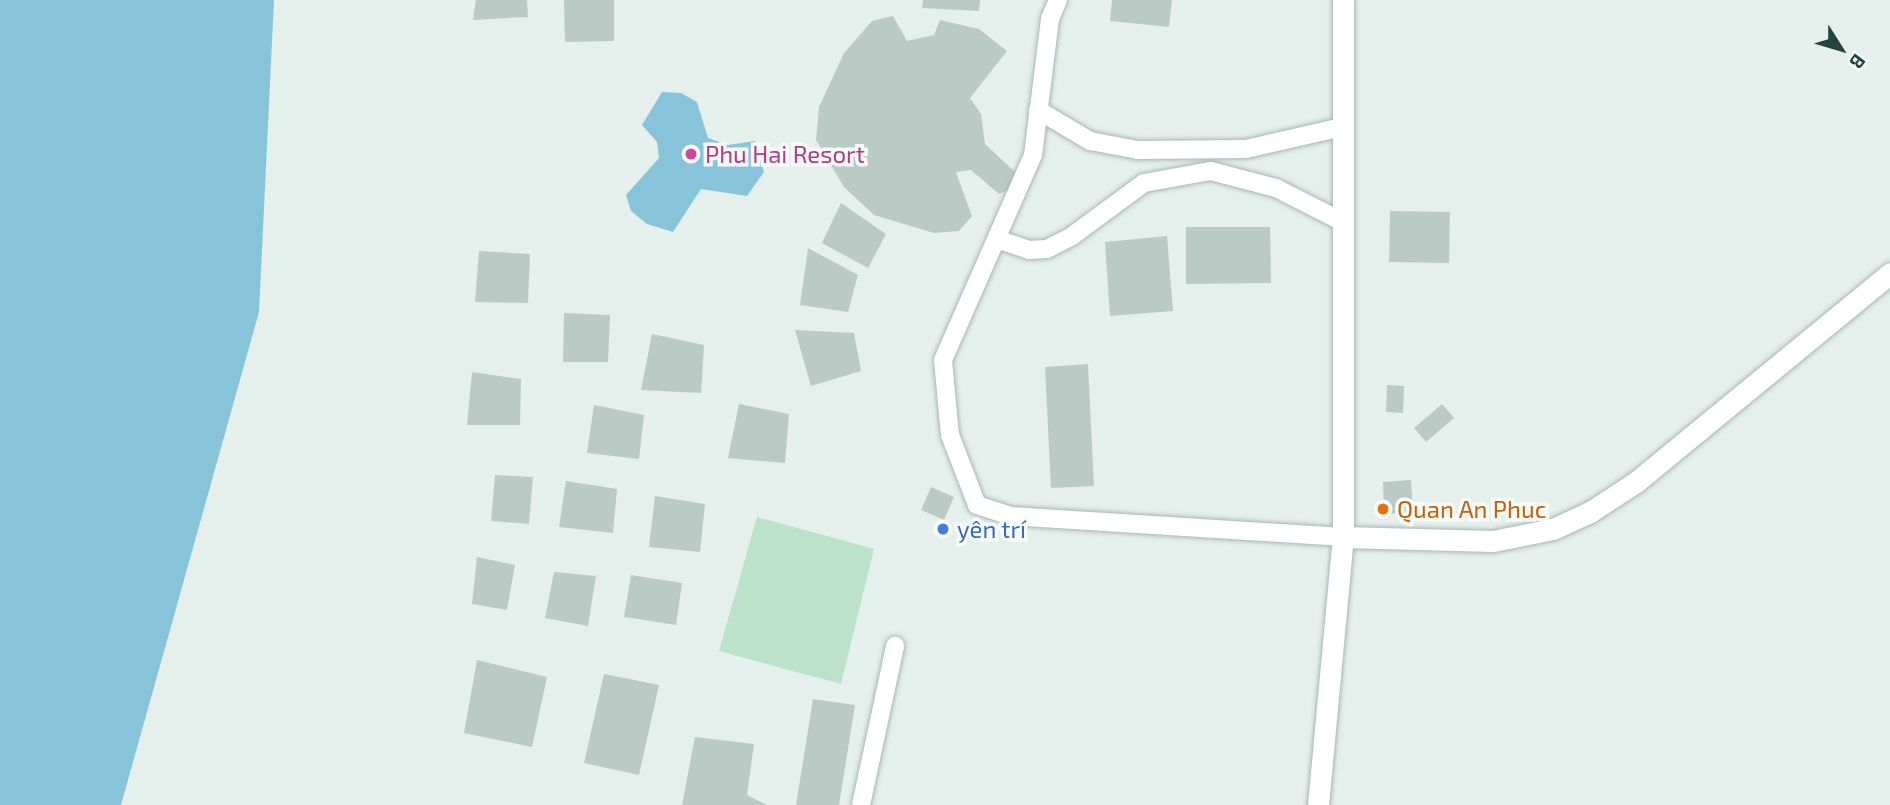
<!DOCTYPE html>
<meta charset="utf-8">
<style>
body{margin:0}
#map{position:relative;width:1890px;height:805px;overflow:hidden;background:#e5efec;font-family:"Exo 2",sans-serif}
div>[style]{position:absolute}
[style*='--x']{left:calc(var(--x)*1px);top:calc(var(--y)*1px);width:calc(var(--w)*1px);rotate:calc(var(--a)*1deg)}
.green>*{inset:0;background:#bce2ca}
.water>*{inset:0;background:#88c4d9}
.building>*{inset:0;background:#bacbc5}
.roads{filter:drop-shadow(0 0 2px #a7b8b4) drop-shadow(0 0 2px #a7b8b4)}
.lane>*{height:18px;margin:-9px;padding:0 9px;transform-origin:9px;border-radius:9px;background:#fff}
.street>*{height:21px;margin:-10.5px;padding:0 10.5px;transform-origin:10.5px;border-radius:10.5px;background:#fff}
.dots>*{width:19px;height:19px;translate:-50% -50%;box-sizing:border-box;border:4px solid #f6fbf9;border-radius:50%}
span{translate:-50% -50%;white-space:nowrap;text-align:center;line-height:1.15;-webkit-text-stroke:7px #f6fbf9;paint-order:stroke}
.hotel-label{font-size:24px;color:#b23c85}
.left{translate:0 -50%;text-align:left}
.food-label{font-size:24px;color:#c56008}
.shop-label{font-size:24px;color:#366cbe}
.north{position:absolute;left:1806px;top:14px;width:70px;height:70px;-webkit-text-stroke:5px #f6fbf9;paint-order:stroke;rotate:127deg;font-size:19px;font-weight:700;line-height:28px;text-align:center;color:#22443e}
.north::after{content:'';display:block;margin:auto;width:24px;height:32px;background:#22443e;clip-path:polygon(50% 0,100% 100%,50% 72%,0 100%)}
</style>
<div id="map">
<div class="green">
<i style="clip-path:polygon(757px 517px,874px 549px,841px 684px,719px 651px)"></i>
</div>
<div class="water">
<i style="clip-path:polygon(0 0,274px 0,259px 312px,121px 805px,0 805px)"></i>
<i style="clip-path:polygon(662px 92px,681px 93px,697px 102px,708px 138px,728px 145px,755px 141px,764px 172px,747px 196px,701px 189px,673px 232px,647px 224px,631px 211px,626px 195px,659px 158px,657px 142px,642px 125px)"></i>
</div>
<div class="building">
<i style="clip-path:polygon(476px 0,527px 0,528px 17px,473px 20px)"></i>
<i style="clip-path:polygon(564px 0,614px 0,614px 41px,565px 42px)"></i>
<i style="clip-path:polygon(923px 0,980px 0,979px 11px,922px 8px)"></i>
<i style="clip-path:polygon(1112px 0,1172px 0,1169px 27px,1110px 21px)"></i>
<i style="clip-path:polygon(893px 16px,907px 41px,934px 35px,940px 20px,979px 29px,1007px 51px,970px 98px,981px 114px,985px 144px,1016px 173px,1011px 189px,999px 194px,971px 170px,956px 172px,972px 216px,959px 231px,934px 233px,874px 215px,844px 187px,816px 140px,819px 107px,844px 53px,872px 21px)"></i>
<i style="clip-path:polygon(841px 203px,886px 234px,868px 268px,822px 243px)"></i>
<i style="clip-path:polygon(1390px 211px,1450px 212px,1449px 263px,1389px 262px)"></i>
<i style="clip-path:polygon(1186px 227px,1270px 227px,1271px 283px,1186px 284px)"></i>
<i style="clip-path:polygon(1167px 236px,1173px 311px,1110px 316px,1105px 242px)"></i>
<i style="clip-path:polygon(808px 248px,858px 275px,848px 312px,800px 305px)"></i>
<i style="clip-path:polygon(479px 251px,530px 254px,528px 303px,475px 302px)"></i>
<i style="clip-path:polygon(564px 313px,610px 315px,608px 362px,563px 362px)"></i>
<i style="clip-path:polygon(795px 330px,854px 333px,861px 371px,811px 386px)"></i>
<i style="clip-path:polygon(652px 334px,704px 345px,701px 393px,641px 390px)"></i>
<i style="clip-path:polygon(1088px 364px,1094px 486px,1051px 488px,1045px 367px)"></i>
<i style="clip-path:polygon(472px 372px,521px 379px,520px 425px,467px 425px)"></i>
<i style="clip-path:polygon(1387px 385px,1404px 386px,1403px 413px,1386px 412px)"></i>
<i style="clip-path:polygon(739px 404px,789px 414px,785px 463px,728px 458px)"></i>
<i style="clip-path:polygon(1442px 404px,1454px 418px,1426px 442px,1414px 428px)"></i>
<i style="clip-path:polygon(594px 405px,644px 415px,639px 459px,587px 453px)"></i>
<i style="clip-path:polygon(495px 475px,533px 477px,529px 524px,491px 521px)"></i>
<i style="clip-path:polygon(1411px 480px,1413px 513px,1384px 514px,1383px 482px)"></i>
<i style="clip-path:polygon(566px 481px,617px 489px,613px 533px,559px 527px)"></i>
<i style="clip-path:polygon(931px 487px,954px 497px,944px 520px,921px 510px)"></i>
<i style="clip-path:polygon(655px 496px,705px 504px,700px 552px,649px 547px)"></i>
<i style="clip-path:polygon(477px 557px,515px 565px,507px 610px,472px 604px)"></i>
<i style="clip-path:polygon(554px 572px,596px 576px,588px 626px,545px 618px)"></i>
<i style="clip-path:polygon(631px 575px,682px 583px,676px 625px,624px 617px)"></i>
<i style="clip-path:polygon(477px 660px,547px 677px,532px 747px,464px 733px)"></i>
<i style="clip-path:polygon(604px 674px,659px 685px,639px 775px,584px 763px)"></i>
<i style="clip-path:polygon(813px 699px,855px 705px,839px 805px,796px 805px)"></i>
<i style="clip-path:polygon(695px 737px,754px 744px,747px 795px,767px 805px,682px 805px)"></i>
</div>
<div class="roads">
<div class="lane">
<i style="--x:1058;--y:0;--w:21;--a:113"></i>
<i style="--x:1050;--y:19;--w:137;--a:97.1"></i>
<i style="--x:1033;--y:155;--w:224;--a:113.7"></i>
<i style="--x:943;--y:360;--w:75;--a:84.7"></i>
<i style="--x:950;--y:435;--w:75;--a:68.9"></i>
<i style="--x:977;--y:505;--w:35;--a:18"></i>
<i style="--x:1010;--y:516;--w:334;--a:3.6"></i>
<i style="--x:1038;--y:110;--w:61;--a:30.8"></i>
<i style="--x:1090;--y:141;--w:49;--a:10.6"></i>
<i style="--x:1138;--y:150;--w:108;--a:-0.5"></i>
<i style="--x:1246;--y:149;--w:98;--a:-12.9"></i>
<i style="--x:997;--y:239;--w:34;--a:19"></i>
<i style="--x:1029;--y:250;--w:18;--a:-3"></i>
<i style="--x:1047;--y:249;--w:28;--a:-27"></i>
<i style="--x:1072;--y:236;--w:89;--a:-36.4"></i>
<i style="--x:1144;--y:183;--w:68;--a:-10.2"></i>
<i style="--x:1211;--y:171;--w:67;--a:14.7"></i>
<i style="--x:1276;--y:188;--w:75;--a:26.9"></i>
<i style="--x:861;--y:805;--w:163;--a:-77.9"></i>
</div>
<div class="street">
<i style="--x:1343;--y:537;--w:150;--a:1.5"></i>
<i style="--x:1493;--y:541;--w:61;--a:-11.3"></i>
<i style="--x:1553;--y:529;--w:41;--a:-24.7"></i>
<i style="--x:1590;--y:512;--w:55;--a:-33.1"></i>
<i style="--x:1636;--y:482;--w:329;--a:-39.4"></i>
<i style="--x:1318;--y:805;--w:269;--a:-84.7"></i>
<i style="--x:1343;--y:537;--w:537;--a:-90"></i>
</div>
</div>
<div class="dots">
<i style="left:691px;top:154px;background:#d1479c"></i>
<i style="left:1383px;top:509px;background:#e8710a"></i>
<i style="left:943px;top:529px;background:#3f7fe0"></i>
</div>
<div class="hotel-label">
<span class="left" style="left:705px;top:154px">Phu Hai Resort</span>
</div>
<div class="food-label">
<span class="left" style="left:1397px;top:509px">Quan An Phuc</span>
</div>
<div class="shop-label">
<span class="left" style="left:957px;top:529px">yên trí</span>
</div>
<div class="north">B</div>
</div>
